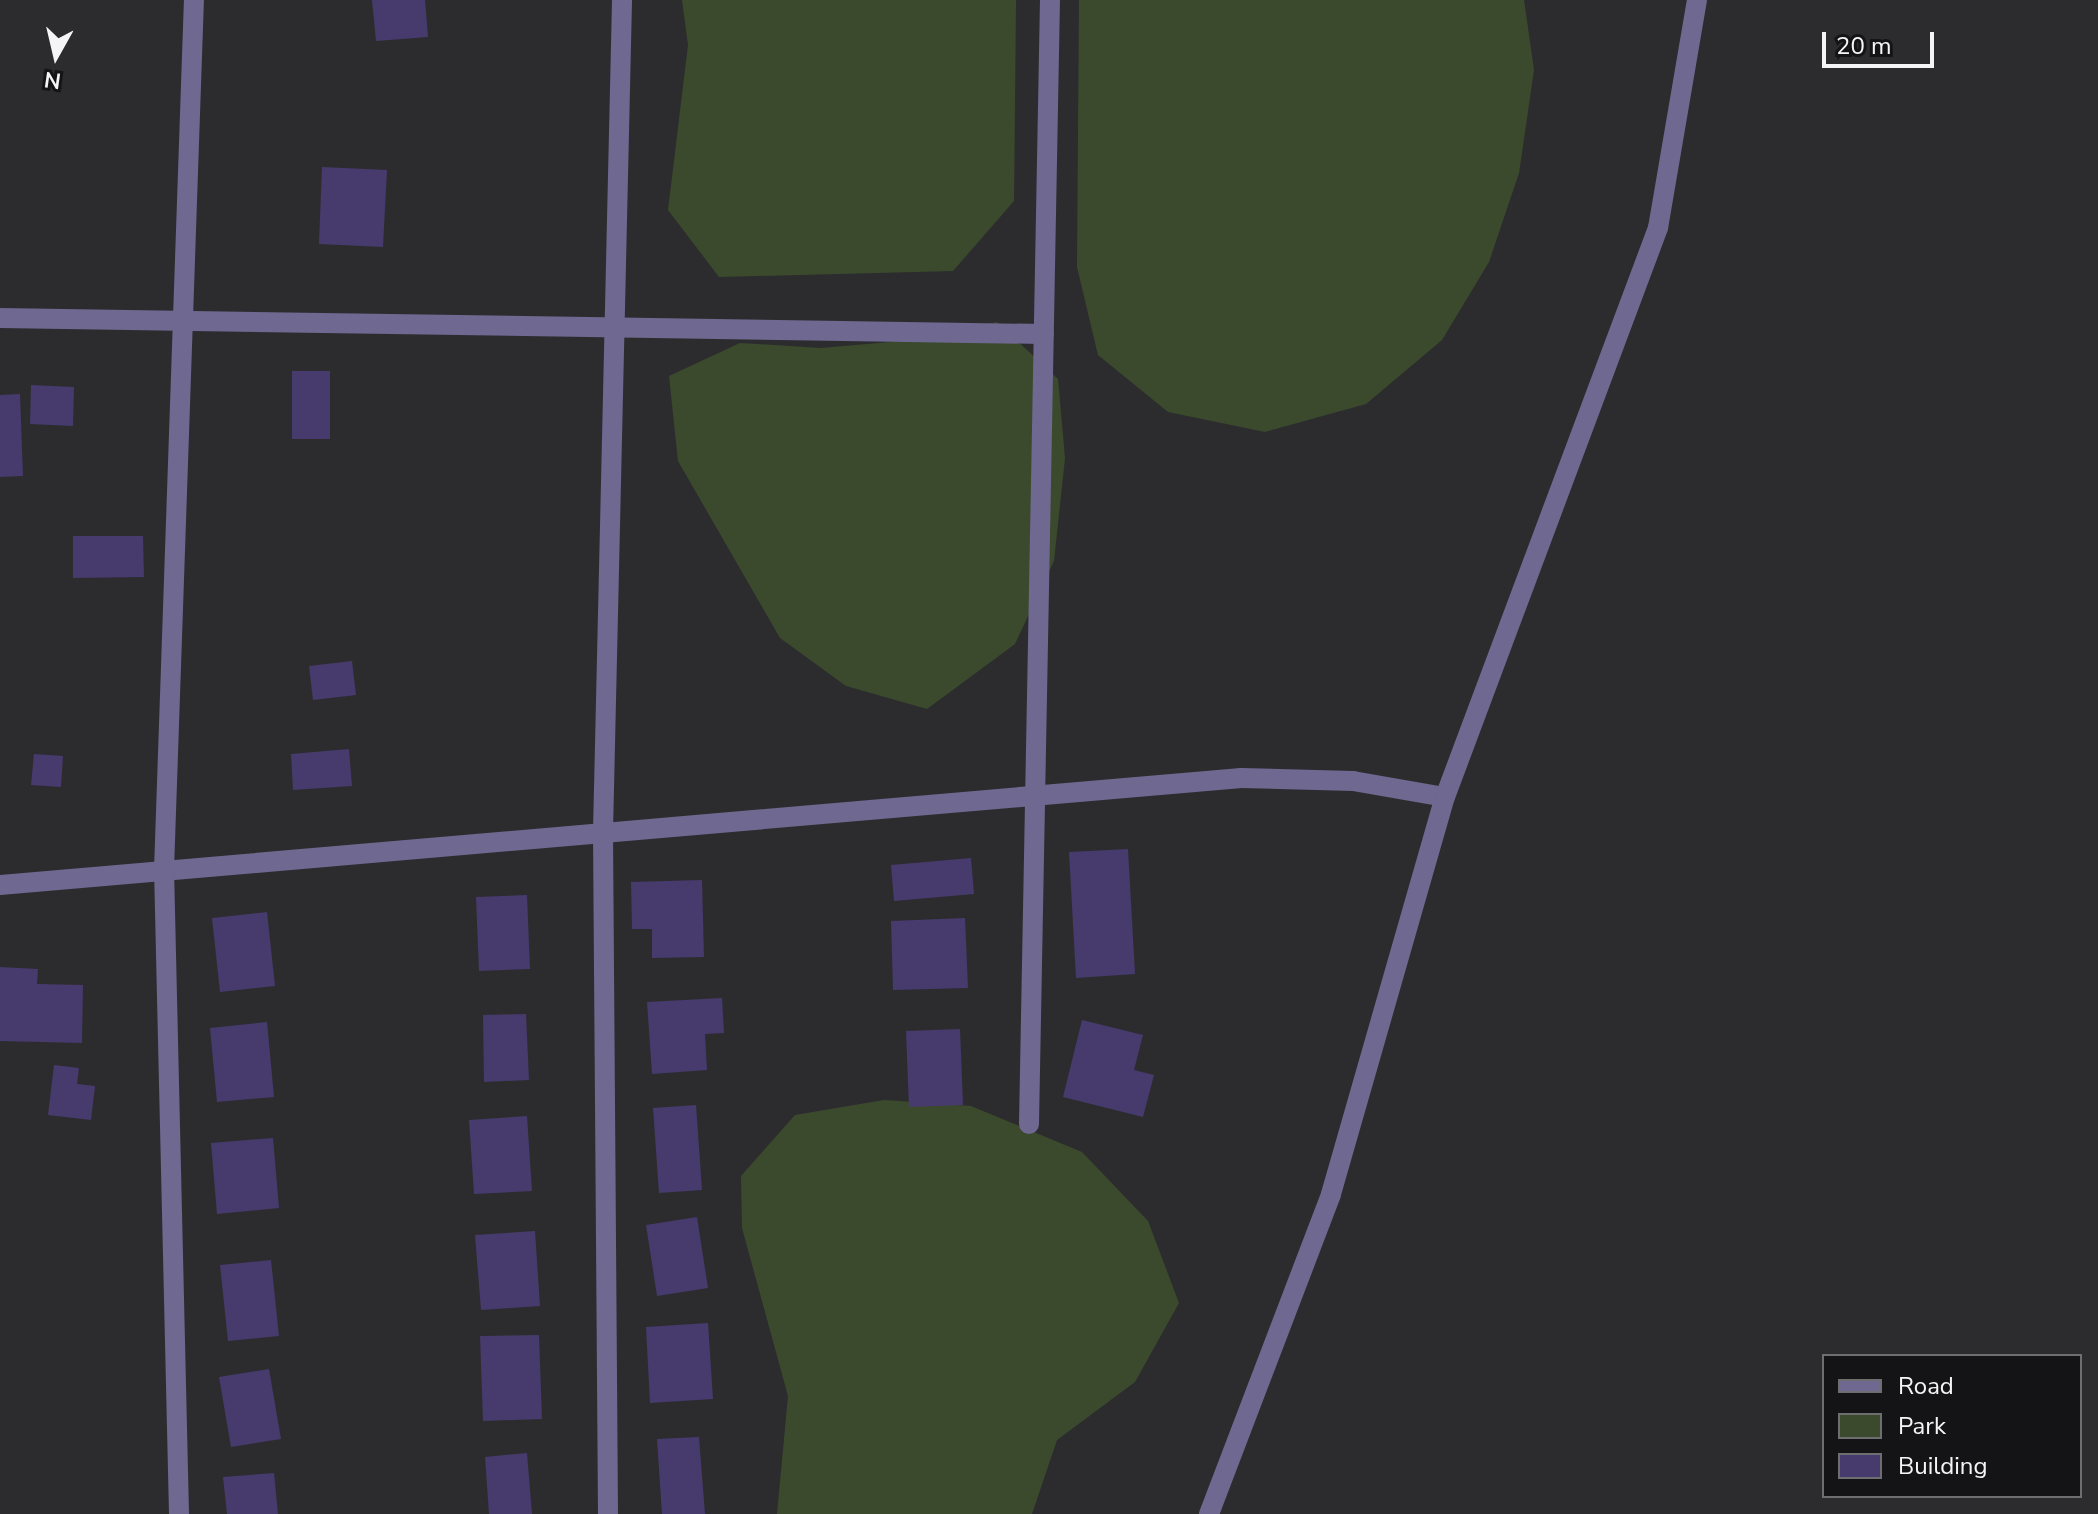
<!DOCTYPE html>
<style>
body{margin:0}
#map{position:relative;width:2098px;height:1514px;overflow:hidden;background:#2c2c2f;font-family:"Nunito Sans",sans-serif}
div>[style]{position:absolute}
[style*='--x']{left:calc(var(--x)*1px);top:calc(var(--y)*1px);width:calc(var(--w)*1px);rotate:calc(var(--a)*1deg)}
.green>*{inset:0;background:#3b4a2d}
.building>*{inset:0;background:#463b6c}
.minor>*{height:20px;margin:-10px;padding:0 10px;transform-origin:10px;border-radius:10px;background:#6f6890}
span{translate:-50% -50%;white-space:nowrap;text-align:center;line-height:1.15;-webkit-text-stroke:6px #141416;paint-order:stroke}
.legend{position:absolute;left:1822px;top:1354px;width:260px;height:144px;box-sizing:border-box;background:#141416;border:2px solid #6e6e70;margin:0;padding:10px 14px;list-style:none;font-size:24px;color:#f5f4f7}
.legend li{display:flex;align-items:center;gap:16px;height:40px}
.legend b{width:40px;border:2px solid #6e6e70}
.north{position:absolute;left:16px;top:16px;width:80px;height:80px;-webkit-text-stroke:6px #141416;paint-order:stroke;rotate:188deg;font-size:22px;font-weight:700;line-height:32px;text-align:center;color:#f5f4f7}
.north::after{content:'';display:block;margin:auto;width:28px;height:36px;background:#f5f4f7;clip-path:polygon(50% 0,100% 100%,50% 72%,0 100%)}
.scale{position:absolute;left:1822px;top:32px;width:112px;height:36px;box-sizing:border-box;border:4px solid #f5f4f7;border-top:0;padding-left:10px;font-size:24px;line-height:28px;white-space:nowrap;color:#f5f4f7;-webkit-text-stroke:6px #141416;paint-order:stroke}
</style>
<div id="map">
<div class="green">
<i style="clip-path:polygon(682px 0,1016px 0,1014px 201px,953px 271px,719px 277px,668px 210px,688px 45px)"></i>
<i style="clip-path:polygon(1079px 0,1524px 0,1534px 70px,1519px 173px,1489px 262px,1442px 340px,1366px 404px,1265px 432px,1168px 412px,1098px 355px,1077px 267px)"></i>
<i style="clip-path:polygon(997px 322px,1058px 379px,1065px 458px,1054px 561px,1015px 644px,927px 709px,846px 686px,780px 638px,678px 461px,669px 376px,740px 343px,821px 348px,913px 340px)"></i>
<i style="clip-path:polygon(884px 1100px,971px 1106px,1082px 1152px,1148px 1221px,1179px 1303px,1135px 1382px,1057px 1440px,1032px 1514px,777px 1514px,788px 1396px,742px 1228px,741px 1176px,795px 1115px)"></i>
</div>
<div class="building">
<i style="clip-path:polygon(372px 0,425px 0,428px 37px,376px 41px)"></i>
<i style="clip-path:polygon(322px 167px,387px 170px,383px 247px,319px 244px)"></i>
<i style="clip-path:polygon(292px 371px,330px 371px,330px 439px,292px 439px)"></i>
<i style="clip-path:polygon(31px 385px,74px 387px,73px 426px,30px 424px)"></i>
<i style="clip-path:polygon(20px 394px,23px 476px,0 477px,0 395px)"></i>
<i style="clip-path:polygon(73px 536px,143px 536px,144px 577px,73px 578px)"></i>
<i style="clip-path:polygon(352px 661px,356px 695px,313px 700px,309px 666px)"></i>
<i style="clip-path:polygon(349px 749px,352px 786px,293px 790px,291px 754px)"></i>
<i style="clip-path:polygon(34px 754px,63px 756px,61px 787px,31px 785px)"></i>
<i style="clip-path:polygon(1128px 849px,1135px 974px,1076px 978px,1069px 852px)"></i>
<i style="clip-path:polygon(971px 858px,974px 894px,894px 901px,891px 865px)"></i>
<i style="clip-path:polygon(702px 880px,704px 957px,652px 958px,652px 929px,632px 929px,631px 882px)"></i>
<i style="clip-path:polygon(527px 895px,530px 969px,479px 971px,476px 897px)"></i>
<i style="clip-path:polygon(267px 912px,275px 986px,220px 992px,212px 918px)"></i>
<i style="clip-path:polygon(965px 918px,968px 988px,893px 990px,891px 921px)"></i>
<i style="clip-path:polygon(0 967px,38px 969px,37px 984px,83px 985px,82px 1043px,0 1041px)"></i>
<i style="clip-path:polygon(722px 998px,724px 1033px,705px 1034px,707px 1070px,652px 1074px,647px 1002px)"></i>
<i style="clip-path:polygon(526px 1014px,529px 1080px,484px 1082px,483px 1015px)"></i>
<i style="clip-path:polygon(1082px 1020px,1143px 1035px,1134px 1070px,1154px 1075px,1143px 1117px,1063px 1097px)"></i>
<i style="clip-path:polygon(267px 1022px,274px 1097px,217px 1102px,210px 1028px)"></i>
<i style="clip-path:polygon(960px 1029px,963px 1105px,909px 1107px,906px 1031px)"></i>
<i style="clip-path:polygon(54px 1065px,79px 1068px,77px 1084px,95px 1086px,91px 1120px,48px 1115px)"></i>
<i style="clip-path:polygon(696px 1105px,702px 1190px,659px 1193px,653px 1108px)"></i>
<i style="clip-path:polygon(527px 1116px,532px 1191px,474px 1194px,469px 1120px)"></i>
<i style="clip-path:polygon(273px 1138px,279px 1208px,217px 1214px,211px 1143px)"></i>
<i style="clip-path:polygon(697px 1217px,708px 1288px,657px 1296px,646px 1225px)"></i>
<i style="clip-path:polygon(535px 1231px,540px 1306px,481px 1310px,475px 1235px)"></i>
<i style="clip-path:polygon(271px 1260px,279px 1336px,228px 1341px,220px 1265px)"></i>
<i style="clip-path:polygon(708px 1323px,713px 1399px,650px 1403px,646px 1327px)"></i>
<i style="clip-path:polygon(539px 1335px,542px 1419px,483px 1421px,480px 1336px)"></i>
<i style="clip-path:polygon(269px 1369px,281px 1439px,231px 1447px,219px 1377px)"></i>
<i style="clip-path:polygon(699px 1437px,705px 1514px,662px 1514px,657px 1439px)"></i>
<i style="clip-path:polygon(527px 1453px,532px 1514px,489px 1514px,485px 1457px)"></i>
<i style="clip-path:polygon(274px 1473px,278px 1514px,227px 1514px,223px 1477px)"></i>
</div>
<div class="minor">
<i style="--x:0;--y:318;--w:1044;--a:0.88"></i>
<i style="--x:0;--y:885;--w:1246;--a:-4.93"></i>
<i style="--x:1241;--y:778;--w:112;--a:1.5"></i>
<i style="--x:1353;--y:781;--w:93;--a:9.9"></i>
<i style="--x:1029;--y:1124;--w:1124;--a:-88.93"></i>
<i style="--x:179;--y:1514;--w:644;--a:-91.33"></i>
<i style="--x:164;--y:870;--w:871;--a:-88.03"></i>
<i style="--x:608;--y:1514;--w:682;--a:-90.42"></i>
<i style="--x:603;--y:832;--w:832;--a:-88.69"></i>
<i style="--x:1209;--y:1514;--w:342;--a:-69.1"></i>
<i style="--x:1331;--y:1194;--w:413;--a:-74"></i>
<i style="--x:1445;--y:797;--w:608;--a:-69.48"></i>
<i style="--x:1658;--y:228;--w:231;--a:-80.3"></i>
</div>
<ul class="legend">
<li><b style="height:10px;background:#6f6890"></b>Road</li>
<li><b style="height:22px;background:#3b4a2d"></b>Park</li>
<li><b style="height:22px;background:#463b6c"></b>Building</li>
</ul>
<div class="north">N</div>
<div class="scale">20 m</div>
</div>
